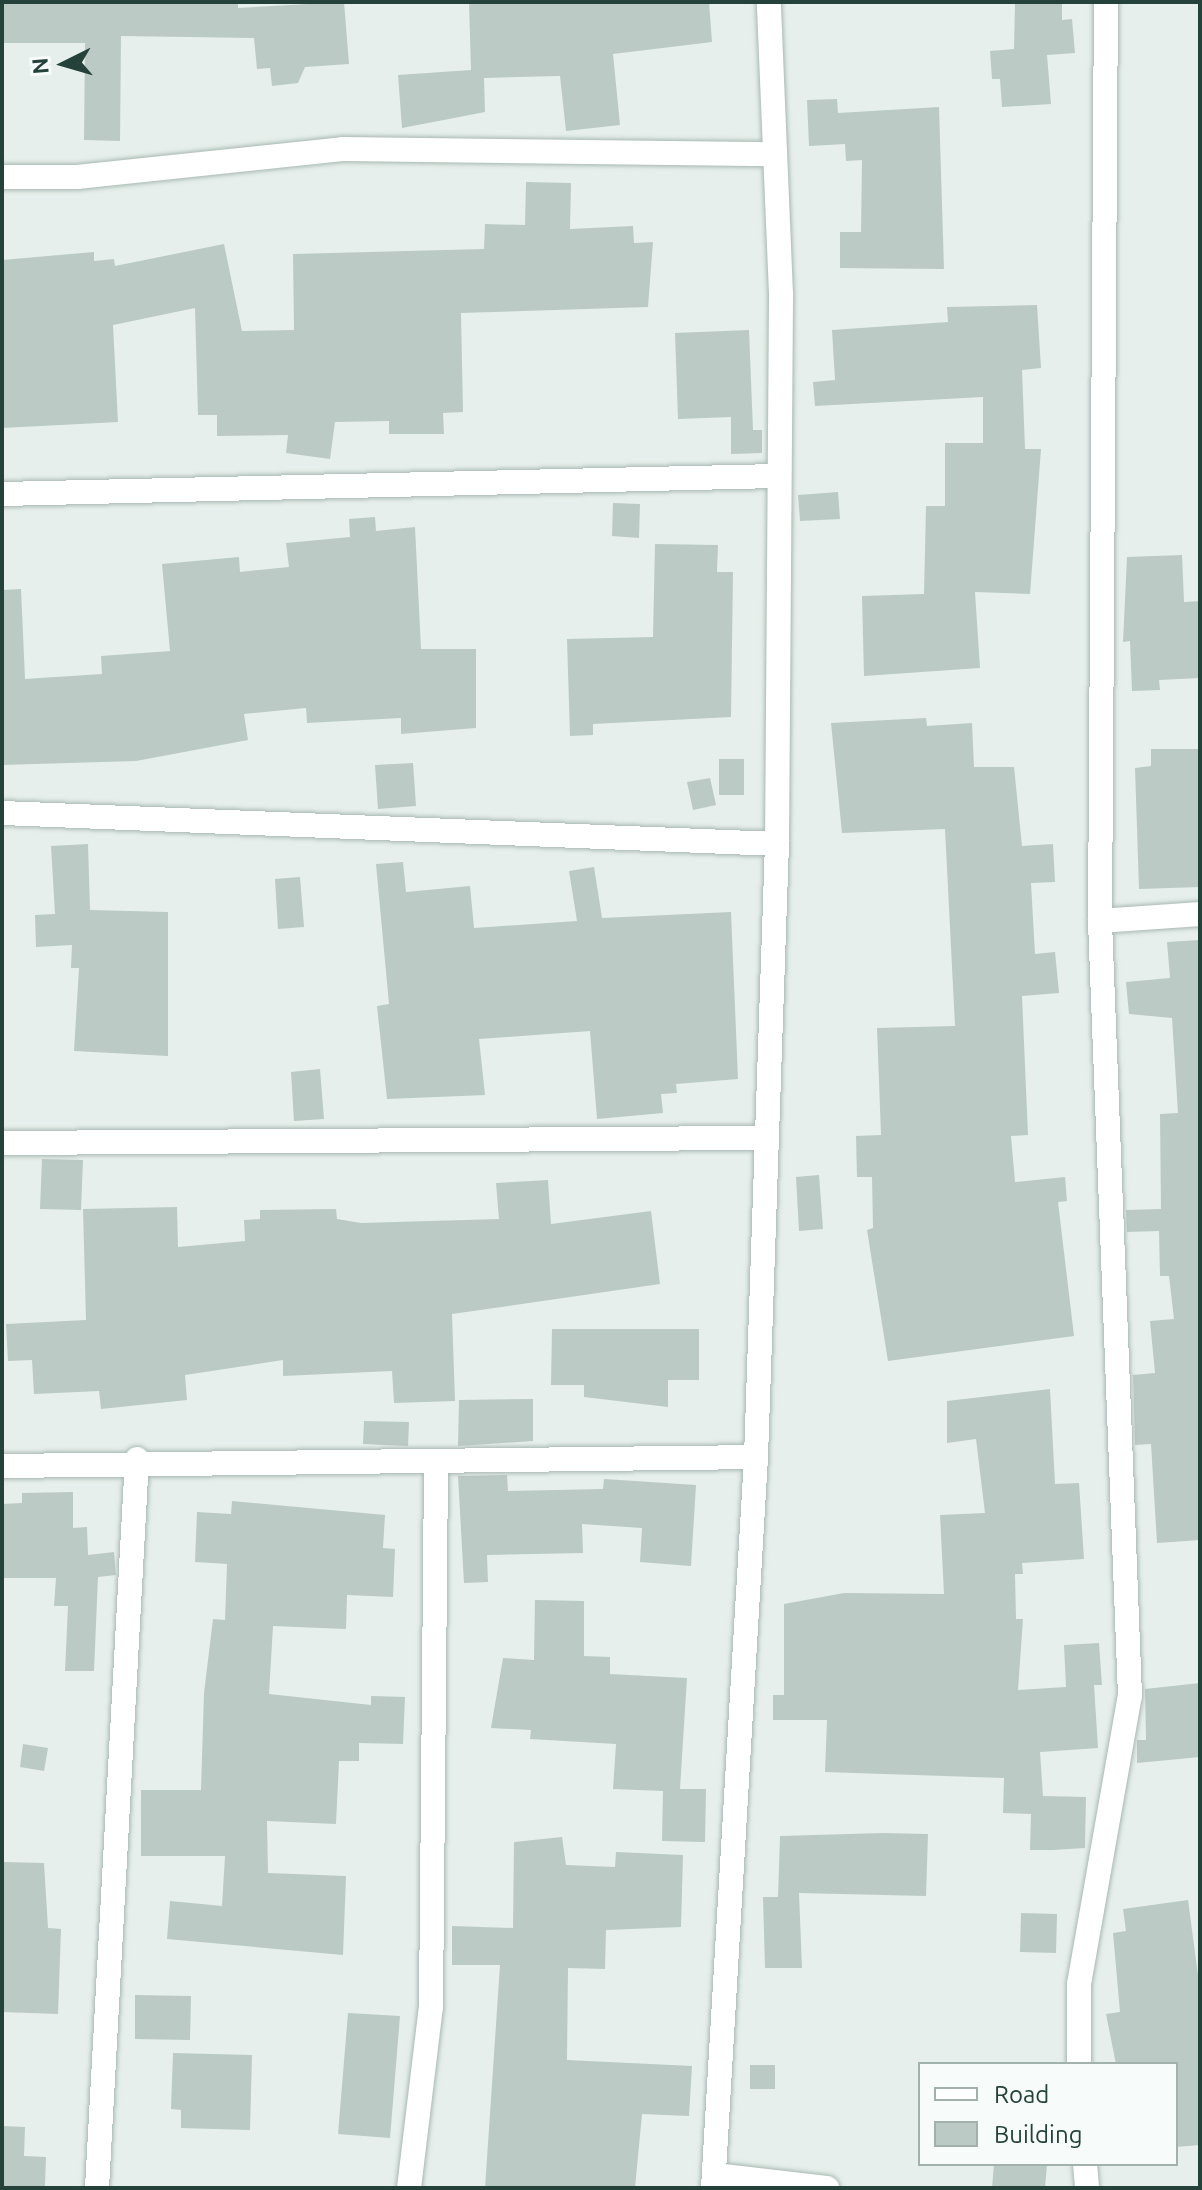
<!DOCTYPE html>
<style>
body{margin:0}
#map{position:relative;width:1202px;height:2190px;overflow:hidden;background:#e6efeb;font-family:Ubuntu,sans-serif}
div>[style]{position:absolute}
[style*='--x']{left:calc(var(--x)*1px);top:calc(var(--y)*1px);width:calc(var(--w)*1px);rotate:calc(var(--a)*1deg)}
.building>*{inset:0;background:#bbcac4}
.roads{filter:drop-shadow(0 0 2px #a8b8b2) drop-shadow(0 0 2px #a8b8b2)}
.minor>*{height:24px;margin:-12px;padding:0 12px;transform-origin:12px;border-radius:12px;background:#fff}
span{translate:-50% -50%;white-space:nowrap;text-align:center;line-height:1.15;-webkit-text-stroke:6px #f7fbf9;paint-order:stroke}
.frame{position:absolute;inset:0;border:4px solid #24423a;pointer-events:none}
.legend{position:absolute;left:918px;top:2062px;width:260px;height:104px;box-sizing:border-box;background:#f7fbf9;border:2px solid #a3b1ad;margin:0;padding:10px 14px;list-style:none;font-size:24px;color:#24423a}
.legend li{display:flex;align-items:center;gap:16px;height:40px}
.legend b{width:40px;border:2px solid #a3b1ad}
.north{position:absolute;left:24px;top:24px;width:80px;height:80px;-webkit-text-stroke:6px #f7fbf9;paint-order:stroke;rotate:265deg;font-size:22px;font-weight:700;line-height:32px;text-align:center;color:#24423a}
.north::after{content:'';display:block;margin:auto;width:28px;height:36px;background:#24423a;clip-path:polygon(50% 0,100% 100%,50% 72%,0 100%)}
</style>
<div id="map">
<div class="building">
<i style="clip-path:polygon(2px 2px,238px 2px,238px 8px,344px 2px,349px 64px,305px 67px,298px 83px,272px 86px,270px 68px,257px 69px,254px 38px,121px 36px,120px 141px,84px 140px,85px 43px,2px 43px)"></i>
<i style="clip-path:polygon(469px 2px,709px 2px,712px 42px,613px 54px,620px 125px,566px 131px,560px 76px,484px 78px,485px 112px,402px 128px,398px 75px,471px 70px)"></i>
<i style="clip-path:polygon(1015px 2px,1062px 2px,1062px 20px,1072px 19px,1075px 53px,1047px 55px,1051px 104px,1002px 107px,1000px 79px,992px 79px,990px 51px,1014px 49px)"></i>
<i style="clip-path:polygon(837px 99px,838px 113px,939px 107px,944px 269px,840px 268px,840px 232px,861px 232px,862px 160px,846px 161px,845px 144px,809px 146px,807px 100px)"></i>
<i style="clip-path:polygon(526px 182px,571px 183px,570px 229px,633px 226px,634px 243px,653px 242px,648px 307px,461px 313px,463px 412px,443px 413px,444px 434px,389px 434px,389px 421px,335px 422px,330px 459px,286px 453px,288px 435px,217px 436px,217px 415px,198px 415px,195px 308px,113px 325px,118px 422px,2px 428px,2px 260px,94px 252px,94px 261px,114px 259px,115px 266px,224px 244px,242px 331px,294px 330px,293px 254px,484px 249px,485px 224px,525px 225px)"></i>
<i style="clip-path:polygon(1037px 305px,1041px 368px,1022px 370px,1025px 449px,1041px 449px,1030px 594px,975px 592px,980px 668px,864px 676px,862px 596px,924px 594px,926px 506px,945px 506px,945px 443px,983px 443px,983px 397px,815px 406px,813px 382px,835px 380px,832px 330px,948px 322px,947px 307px)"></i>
<i style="clip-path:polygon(749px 330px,753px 430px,762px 430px,762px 453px,731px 454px,731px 417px,678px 419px,675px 333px)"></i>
<i style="clip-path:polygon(838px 492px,840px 519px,800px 521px,798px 495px)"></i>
<i style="clip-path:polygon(613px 503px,640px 504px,639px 538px,612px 536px)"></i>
<i style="clip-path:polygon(375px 517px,376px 531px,415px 527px,421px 649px,476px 649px,476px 728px,401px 734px,401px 718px,307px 723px,306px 708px,244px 714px,248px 740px,136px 761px,2px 765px,2px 590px,21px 589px,25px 679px,102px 674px,101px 656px,170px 651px,162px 564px,239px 557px,240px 572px,289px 567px,286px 543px,350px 537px,349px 519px)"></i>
<i style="clip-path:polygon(655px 544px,718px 545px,717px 572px,733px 572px,731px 717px,593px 724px,593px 735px,570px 736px,567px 639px,653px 637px)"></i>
<i style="clip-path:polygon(1182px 555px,1184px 602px,1200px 601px,1200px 678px,1159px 680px,1160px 690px,1132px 691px,1130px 641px,1123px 642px,1127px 557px)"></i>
<i style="clip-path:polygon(926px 718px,927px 726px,972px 723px,974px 767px,1014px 767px,1022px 846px,1053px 844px,1055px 882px,1031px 883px,1035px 954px,1055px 952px,1059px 993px,1022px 996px,1028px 1135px,1011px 1136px,1015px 1182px,1065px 1177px,1067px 1201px,1058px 1202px,1074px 1336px,888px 1361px,867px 1230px,873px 1228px,872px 1177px,857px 1177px,856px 1136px,881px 1135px,877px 1028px,955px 1026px,945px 829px,842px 833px,831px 723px)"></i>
<i style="clip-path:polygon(1151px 749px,1200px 749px,1200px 887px,1139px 889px,1135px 768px,1151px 766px)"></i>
<i style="clip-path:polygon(719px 759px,744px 759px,744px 795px,719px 795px)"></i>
<i style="clip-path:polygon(413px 763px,416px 806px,378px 809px,375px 765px)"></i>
<i style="clip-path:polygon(710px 778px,716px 805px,693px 810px,687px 782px)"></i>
<i style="clip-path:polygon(88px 844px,90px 910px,168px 912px,168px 1056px,74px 1051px,79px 968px,71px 968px,72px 945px,36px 947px,35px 915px,55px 914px,51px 846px)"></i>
<i style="clip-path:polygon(403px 862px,406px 892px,470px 886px,474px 928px,577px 921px,569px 871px,594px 867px,602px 918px,731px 912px,738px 1079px,676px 1084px,677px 1093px,661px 1094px,663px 1113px,597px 1119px,590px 1031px,479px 1039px,485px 1095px,387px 1099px,377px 1006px,389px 1004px,376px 864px)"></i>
<i style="clip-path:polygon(300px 877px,304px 927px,278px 929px,275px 879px)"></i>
<i style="clip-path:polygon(1200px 940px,1200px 1540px,1157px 1543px,1151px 1444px,1135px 1445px,1133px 1375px,1155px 1373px,1150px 1321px,1174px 1319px,1169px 1276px,1160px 1276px,1159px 1231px,1127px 1232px,1126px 1210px,1161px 1209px,1160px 1114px,1178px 1113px,1172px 1018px,1129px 1014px,1126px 982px,1170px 978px,1167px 942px)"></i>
<i style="clip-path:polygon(320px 1069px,324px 1119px,294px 1121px,291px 1072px)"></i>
<i style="clip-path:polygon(42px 1159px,83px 1160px,81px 1210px,40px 1209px)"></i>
<i style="clip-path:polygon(819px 1175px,823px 1229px,799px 1231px,796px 1177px)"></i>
<i style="clip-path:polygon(548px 1180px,551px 1224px,651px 1211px,660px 1284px,452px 1314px,455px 1401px,394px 1403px,392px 1371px,283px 1376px,283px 1360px,185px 1375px,187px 1400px,101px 1409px,99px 1391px,34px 1394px,32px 1360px,8px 1361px,6px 1324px,86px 1320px,83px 1209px,177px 1207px,178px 1247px,245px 1241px,244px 1220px,260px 1219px,260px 1210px,336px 1209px,337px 1219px,361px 1223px,499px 1219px,496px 1183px)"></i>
<i style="clip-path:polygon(552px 1329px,699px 1329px,699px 1380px,668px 1380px,668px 1407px,584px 1397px,584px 1385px,551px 1385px)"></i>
<i style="clip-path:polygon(1050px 1389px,1055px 1484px,1079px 1483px,1084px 1559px,1022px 1563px,1023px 1574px,1015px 1574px,1016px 1619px,1023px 1619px,1018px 1690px,1066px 1687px,1064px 1645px,1099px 1643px,1102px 1685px,1094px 1685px,1098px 1748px,1040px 1752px,1043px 1796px,1086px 1797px,1085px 1848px,1053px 1850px,1030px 1850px,1031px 1814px,1003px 1813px,1004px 1778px,825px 1772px,827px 1720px,773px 1720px,773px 1695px,784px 1695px,784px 1604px,844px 1593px,944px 1594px,940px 1515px,985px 1513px,976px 1439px,947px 1443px,947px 1401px)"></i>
<i style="clip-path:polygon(533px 1399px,533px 1441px,458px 1446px,459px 1400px)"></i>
<i style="clip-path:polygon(364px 1421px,409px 1422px,408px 1446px,363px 1444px)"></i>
<i style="clip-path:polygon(507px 1475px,508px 1491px,603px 1489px,604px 1479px,696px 1485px,691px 1566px,640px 1562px,642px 1528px,582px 1524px,583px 1553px,487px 1555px,488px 1582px,464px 1583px,458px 1476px)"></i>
<i style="clip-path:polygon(73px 1492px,73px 1528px,87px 1527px,88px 1555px,114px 1552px,116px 1575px,98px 1577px,94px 1671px,65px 1671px,68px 1606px,54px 1606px,56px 1578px,2px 1578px,2px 1504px,22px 1503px,22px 1493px)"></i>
<i style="clip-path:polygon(232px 1501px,385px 1515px,383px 1548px,395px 1549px,393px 1597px,347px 1595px,346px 1629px,273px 1626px,269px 1694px,371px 1705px,371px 1696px,405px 1697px,403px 1744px,359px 1743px,359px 1761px,339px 1761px,336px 1824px,267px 1821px,268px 1873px,346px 1876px,343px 1955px,167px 1939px,170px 1901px,222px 1906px,225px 1856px,141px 1856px,141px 1790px,201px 1790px,204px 1693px,213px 1619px,225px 1620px,227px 1564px,195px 1562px,197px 1512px,231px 1514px)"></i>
<i style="clip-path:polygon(535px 1600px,584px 1601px,584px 1656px,610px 1657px,610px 1674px,687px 1678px,680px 1789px,706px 1789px,705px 1842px,662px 1841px,663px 1791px,613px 1789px,616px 1744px,530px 1739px,531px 1730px,491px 1728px,503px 1658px,534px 1660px)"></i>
<i style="clip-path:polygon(1200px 1683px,1200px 1757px,1137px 1763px,1137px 1740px,1146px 1740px,1145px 1689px)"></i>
<i style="clip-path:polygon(23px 1744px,48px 1748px,44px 1771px,20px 1767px)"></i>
<i style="clip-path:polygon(883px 1833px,928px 1834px,926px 1896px,799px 1893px,802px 1968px,765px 1968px,763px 1897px,778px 1897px,780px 1836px)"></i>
<i style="clip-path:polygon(562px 1837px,566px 1865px,615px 1867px,616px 1852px,683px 1855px,681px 1927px,606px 1930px,605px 1969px,568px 1968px,567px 2060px,692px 2066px,689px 2116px,642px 2114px,635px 2188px,485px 2188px,500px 1965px,452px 1965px,452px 1926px,513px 1928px,514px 1842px)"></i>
<i style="clip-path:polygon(2px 1862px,44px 1863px,48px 1928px,61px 1929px,58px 2014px,2px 2012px)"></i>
<i style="clip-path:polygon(1188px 1900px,1200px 1990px,1200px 2145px,1176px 2147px,1176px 2064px,1116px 2064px,1106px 2014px,1120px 2012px,1113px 1933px,1126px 1931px,1123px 1909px)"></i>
<i style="clip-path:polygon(1021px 1913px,1057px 1914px,1056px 1953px,1020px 1952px)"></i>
<i style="clip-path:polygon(135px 1995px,191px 1996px,190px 2040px,135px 2039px)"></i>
<i style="clip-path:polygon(348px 2013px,400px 2016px,390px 2138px,338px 2134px)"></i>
<i style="clip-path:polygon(173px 2053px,252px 2055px,250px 2130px,181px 2128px,181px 2110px,171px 2109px)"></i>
<i style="clip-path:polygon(750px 2065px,775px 2065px,775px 2089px,750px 2089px)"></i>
<i style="clip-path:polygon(2px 2126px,25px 2127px,24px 2156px,46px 2157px,45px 2186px,2px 2188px)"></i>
<i style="clip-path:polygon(994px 2164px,1047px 2164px,1045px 2188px,992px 2188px)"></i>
</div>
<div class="roads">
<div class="minor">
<i style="--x:2;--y:177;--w:75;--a:0"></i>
<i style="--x:77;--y:177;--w:267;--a:-6"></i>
<i style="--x:343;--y:149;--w:432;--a:0.7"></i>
<i style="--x:2;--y:494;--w:775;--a:-1.33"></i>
<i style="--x:2;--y:813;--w:776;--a:2.29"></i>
<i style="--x:1100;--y:921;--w:100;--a:-4"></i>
<i style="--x:2;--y:1143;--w:761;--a:-0.38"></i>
<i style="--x:2;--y:1466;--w:754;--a:-0.68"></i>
<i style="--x:1079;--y:2064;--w:80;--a:-90"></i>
<i style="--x:1079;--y:1984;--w:292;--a:-80"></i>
<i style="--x:1130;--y:1696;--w:776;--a:-92.22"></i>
<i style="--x:1100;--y:921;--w:919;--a:-89.63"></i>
<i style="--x:1085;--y:2164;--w:24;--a:85"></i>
<i style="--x:716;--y:2175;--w:112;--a:6.7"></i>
<i style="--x:97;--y:2188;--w:730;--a:-86.86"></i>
<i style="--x:409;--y:2188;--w:182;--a:-83.1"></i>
<i style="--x:431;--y:2007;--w:542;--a:-89.47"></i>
<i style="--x:713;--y:2188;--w:732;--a:-86.63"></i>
<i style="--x:756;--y:1457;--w:613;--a:-88.04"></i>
<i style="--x:777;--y:844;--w:550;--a:-89.58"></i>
<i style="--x:781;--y:294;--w:292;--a:-92.4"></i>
</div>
</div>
<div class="frame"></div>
<ul class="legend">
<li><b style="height:10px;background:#fff"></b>Road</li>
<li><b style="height:22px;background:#bbcac4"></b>Building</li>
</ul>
<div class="north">N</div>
</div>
